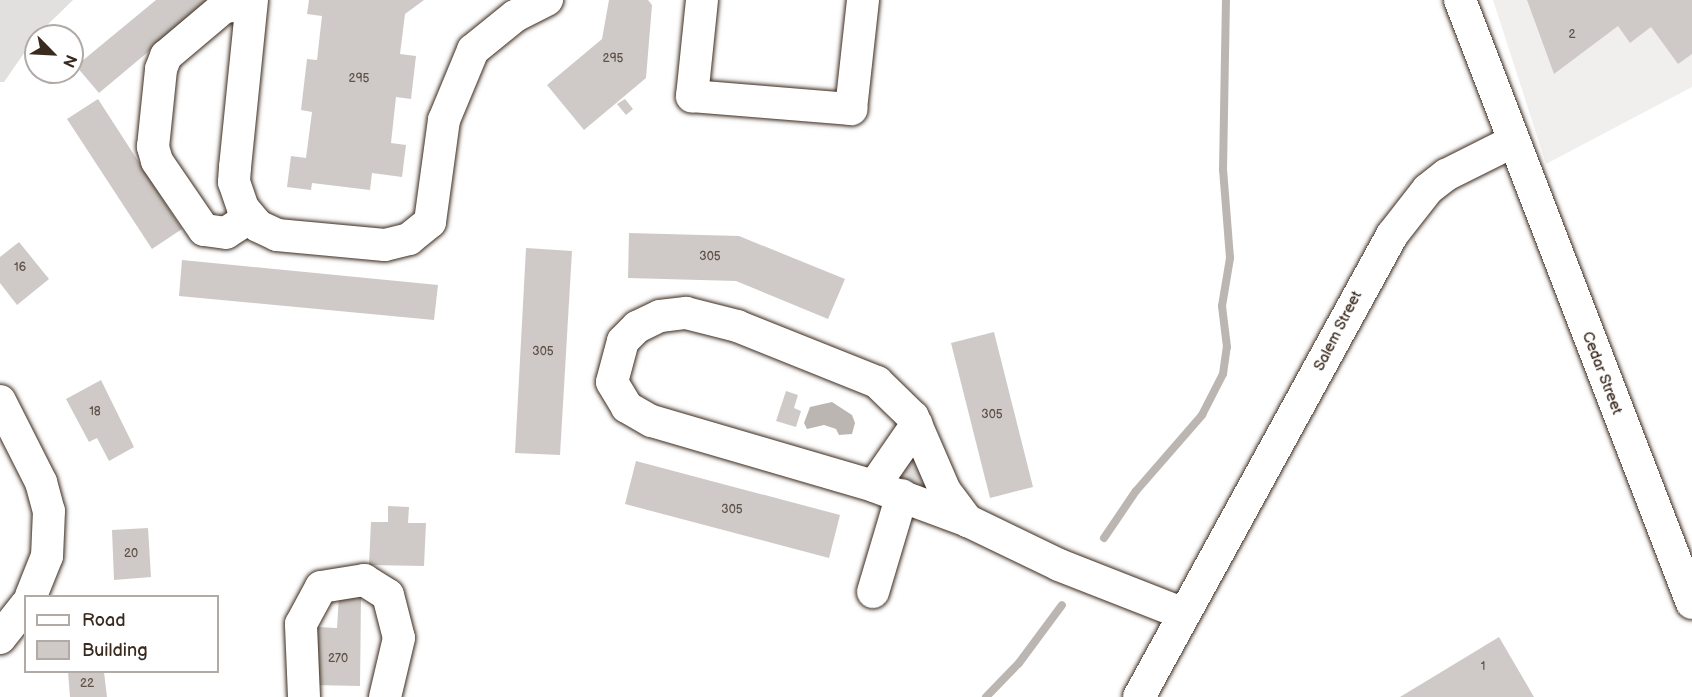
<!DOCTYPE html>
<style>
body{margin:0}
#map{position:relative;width:1692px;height:697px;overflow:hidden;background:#fff;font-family:"Balsamiq Sans",sans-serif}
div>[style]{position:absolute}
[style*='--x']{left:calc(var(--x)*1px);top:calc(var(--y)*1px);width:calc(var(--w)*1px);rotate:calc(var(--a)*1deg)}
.built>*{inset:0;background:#f1efee}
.green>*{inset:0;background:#e2e0de}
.water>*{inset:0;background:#bcb6b3}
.stream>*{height:8px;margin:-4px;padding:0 4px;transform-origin:4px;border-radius:4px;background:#bcb6b3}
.building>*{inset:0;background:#cfcac7}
.roads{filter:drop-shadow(0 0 2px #3b2a1e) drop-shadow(0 0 2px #3b2a1e)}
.minor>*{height:32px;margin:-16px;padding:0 16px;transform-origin:16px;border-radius:16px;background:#fff}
span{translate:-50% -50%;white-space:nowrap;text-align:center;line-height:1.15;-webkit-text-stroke:5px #fff;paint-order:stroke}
.number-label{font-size:12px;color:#605248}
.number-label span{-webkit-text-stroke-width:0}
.street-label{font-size:15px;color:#3b2a1e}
.legend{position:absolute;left:24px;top:595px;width:195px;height:78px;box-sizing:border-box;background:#fff;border:2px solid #b1aaa5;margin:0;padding:8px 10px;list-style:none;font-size:18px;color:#3b2a1e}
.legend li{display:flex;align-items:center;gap:12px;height:30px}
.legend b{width:30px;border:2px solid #b1aaa5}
.north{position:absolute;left:24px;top:24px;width:60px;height:60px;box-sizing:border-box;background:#fff;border:2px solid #b1aaa5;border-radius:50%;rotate:114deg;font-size:16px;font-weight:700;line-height:24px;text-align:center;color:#3b2a1e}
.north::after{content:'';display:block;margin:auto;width:21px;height:27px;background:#3b2a1e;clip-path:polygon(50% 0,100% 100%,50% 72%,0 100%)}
</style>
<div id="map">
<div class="built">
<i style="clip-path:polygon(1493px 0,1692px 0,1692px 87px,1546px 164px)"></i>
</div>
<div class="green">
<i style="clip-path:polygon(0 0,73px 0,36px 36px,4px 82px,0 82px)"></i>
<i style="clip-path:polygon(914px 454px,936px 493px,899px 483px,898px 477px)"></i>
</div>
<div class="water">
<i style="clip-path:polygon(832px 402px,852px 415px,855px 423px,852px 434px,839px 435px,836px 429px,824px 425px,807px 429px,804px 423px,810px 407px)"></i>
</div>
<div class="stream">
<i style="--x:1104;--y:538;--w:57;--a:-55.8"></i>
<i style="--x:1136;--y:491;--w:101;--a:-49"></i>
<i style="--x:1202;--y:415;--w:46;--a:-62.9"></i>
<i style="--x:1223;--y:374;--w:27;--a:-82"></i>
<i style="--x:1227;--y:347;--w:41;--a:-97"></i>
<i style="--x:1222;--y:306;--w:49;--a:-80.5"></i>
<i style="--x:1230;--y:258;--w:88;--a:-94.5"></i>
<i style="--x:1223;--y:170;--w:170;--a:-89"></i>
<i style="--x:986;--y:697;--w:47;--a:-45.9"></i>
<i style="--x:1019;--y:663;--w:72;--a:-53.4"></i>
</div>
<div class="building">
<i style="clip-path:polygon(156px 0,210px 0,99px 93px,76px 66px)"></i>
<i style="clip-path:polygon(309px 0,424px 0,405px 14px,400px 54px,416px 56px,411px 99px,396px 97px,391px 143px,406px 145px,402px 177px,372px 173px,370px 190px,312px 183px,311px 190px,287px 187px,291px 156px,306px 158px,312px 112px,301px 110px,307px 59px,317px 60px,322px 16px,307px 14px)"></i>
<i style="clip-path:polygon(609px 0,648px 0,652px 5px,646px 78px,584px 130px,547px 85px,602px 39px)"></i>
<i style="clip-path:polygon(1527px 0,1692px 0,1692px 54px,1678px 64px,1651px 27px,1630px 43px,1618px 26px,1554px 74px)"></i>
<i style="clip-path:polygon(98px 99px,182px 229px,152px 249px,67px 119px)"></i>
<i style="clip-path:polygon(625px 99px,633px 109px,626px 115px,617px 104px)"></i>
<i style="clip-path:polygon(629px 233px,739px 236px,845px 279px,828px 319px,736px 281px,628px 278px)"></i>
<i style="clip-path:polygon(19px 242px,49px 279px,17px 305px,0 283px,0 257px)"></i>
<i style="clip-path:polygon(526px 248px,572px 251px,560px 455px,515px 453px)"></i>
<i style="clip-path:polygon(182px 260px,438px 285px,434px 320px,179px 296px)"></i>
<i style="clip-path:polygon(994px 332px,1033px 487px,990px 498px,951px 343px)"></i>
<i style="clip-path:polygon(101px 380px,134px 447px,109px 461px,97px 438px,89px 442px,66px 399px)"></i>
<i style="clip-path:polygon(786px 391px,798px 395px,794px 408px,801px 411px,796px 427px,776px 421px)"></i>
<i style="clip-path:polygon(636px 461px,840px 515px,829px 558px,625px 504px)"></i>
<i style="clip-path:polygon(388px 506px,409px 507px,408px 523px,426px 523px,424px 566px,369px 565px,371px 522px,388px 522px)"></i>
<i style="clip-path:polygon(148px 528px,151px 577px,114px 580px,112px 530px)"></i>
<i style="clip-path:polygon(339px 596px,361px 597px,360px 686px,313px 685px,317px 627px,337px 628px)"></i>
<i style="clip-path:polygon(1499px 637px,1534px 697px,1400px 697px)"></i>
<i style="clip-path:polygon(68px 672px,104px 672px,107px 697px,70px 697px)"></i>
</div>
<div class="roads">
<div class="minor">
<i style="--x:252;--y:0;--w:168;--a:95.8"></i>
<i style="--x:235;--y:167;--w:15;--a:94"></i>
<i style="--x:234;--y:182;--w:28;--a:71"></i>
<i style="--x:243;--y:208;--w:23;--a:50"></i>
<i style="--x:258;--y:226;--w:21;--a:25"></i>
<i style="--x:277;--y:235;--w:108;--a:5.3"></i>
<i style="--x:385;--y:245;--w:25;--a:-14"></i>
<i style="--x:409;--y:239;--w:27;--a:-39"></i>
<i style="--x:430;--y:222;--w:103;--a:-82.2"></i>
<i style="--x:444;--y:120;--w:76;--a:-67.5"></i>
<i style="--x:473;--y:50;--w:54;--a:-39"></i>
<i style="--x:515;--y:16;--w:36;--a:-27"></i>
<i style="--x:702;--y:0;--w:97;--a:95.9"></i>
<i style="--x:692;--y:96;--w:160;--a:4.7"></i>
<i style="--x:851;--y:109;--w:110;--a:-83.7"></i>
<i style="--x:1460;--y:0;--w:646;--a:68.96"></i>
<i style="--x:249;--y:218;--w:27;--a:147"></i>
<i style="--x:226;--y:233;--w:22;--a:-172"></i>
<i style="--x:204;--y:230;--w:83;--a:-124.3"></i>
<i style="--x:157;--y:161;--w:15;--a:-106"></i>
<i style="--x:153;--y:147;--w:78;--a:-84.1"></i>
<i style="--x:161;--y:69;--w:14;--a:-69"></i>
<i style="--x:166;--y:56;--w:76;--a:-40.2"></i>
<i style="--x:224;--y:7;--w:27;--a:-6"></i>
<i style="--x:686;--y:313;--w:53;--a:14.3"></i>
<i style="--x:737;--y:326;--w:151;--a:21.8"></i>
<i style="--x:877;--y:382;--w:50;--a:44.2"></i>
<i style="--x:913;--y:417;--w:81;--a:66.6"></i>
<i style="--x:945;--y:491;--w:38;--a:53"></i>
<i style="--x:968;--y:521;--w:100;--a:-159.6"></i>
<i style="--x:874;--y:486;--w:232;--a:-163.7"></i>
<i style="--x:651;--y:421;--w:28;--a:-150"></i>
<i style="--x:627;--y:407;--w:29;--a:-121"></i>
<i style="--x:612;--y:382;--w:42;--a:-75"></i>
<i style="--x:623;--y:341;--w:20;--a:-45"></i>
<i style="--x:637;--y:327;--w:25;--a:-26"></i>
<i style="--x:660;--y:316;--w:26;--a:-7"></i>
<i style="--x:0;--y:401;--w:91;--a:63.2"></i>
<i style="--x:41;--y:482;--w:30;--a:75"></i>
<i style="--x:49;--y:511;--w:45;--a:92.5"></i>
<i style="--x:47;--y:556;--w:43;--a:111.8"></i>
<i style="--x:874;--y:486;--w:75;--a:-55.3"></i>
<i style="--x:968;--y:521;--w:101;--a:25.8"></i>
<i style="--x:1059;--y:565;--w:134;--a:21.4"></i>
<i style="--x:873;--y:592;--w:101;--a:-73.4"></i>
<i style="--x:0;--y:638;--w:42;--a:-51.8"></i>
<i style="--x:304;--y:697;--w:73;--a:-92.4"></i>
<i style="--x:301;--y:624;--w:42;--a:-61.6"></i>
<i style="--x:321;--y:587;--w:44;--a:-9.2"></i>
<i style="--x:364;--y:580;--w:28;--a:32"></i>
<i style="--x:388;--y:595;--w:44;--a:75.7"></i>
<i style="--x:399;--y:638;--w:61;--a:103.3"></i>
<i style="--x:1139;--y:697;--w:527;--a:-61.29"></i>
<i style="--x:1392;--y:235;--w:58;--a:-52"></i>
<i style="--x:1428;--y:189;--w:23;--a:-38"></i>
<i style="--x:1446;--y:175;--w:74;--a:-26.6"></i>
</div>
</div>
<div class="number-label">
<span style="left:1572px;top:35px">2</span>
<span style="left:613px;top:59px">295</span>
<span style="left:359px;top:79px">295</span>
<span style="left:710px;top:257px">305</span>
<span style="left:20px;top:268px">16</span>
<span style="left:543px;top:352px">305</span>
<span style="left:95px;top:412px">18</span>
<span style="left:992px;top:415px">305</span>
<span style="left:732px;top:510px">305</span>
<span style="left:131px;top:554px">20</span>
<span style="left:338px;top:659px">270</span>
<span style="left:1483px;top:667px">1</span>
<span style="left:87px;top:684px">22</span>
</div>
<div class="street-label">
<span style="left:1338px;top:331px;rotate:-63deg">Salem Street</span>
<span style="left:1602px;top:373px;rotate:69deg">Cedar Street</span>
</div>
<ul class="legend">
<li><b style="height:8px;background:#fff"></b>Road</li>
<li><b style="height:16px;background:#cfcac7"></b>Building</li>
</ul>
<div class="north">N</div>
</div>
